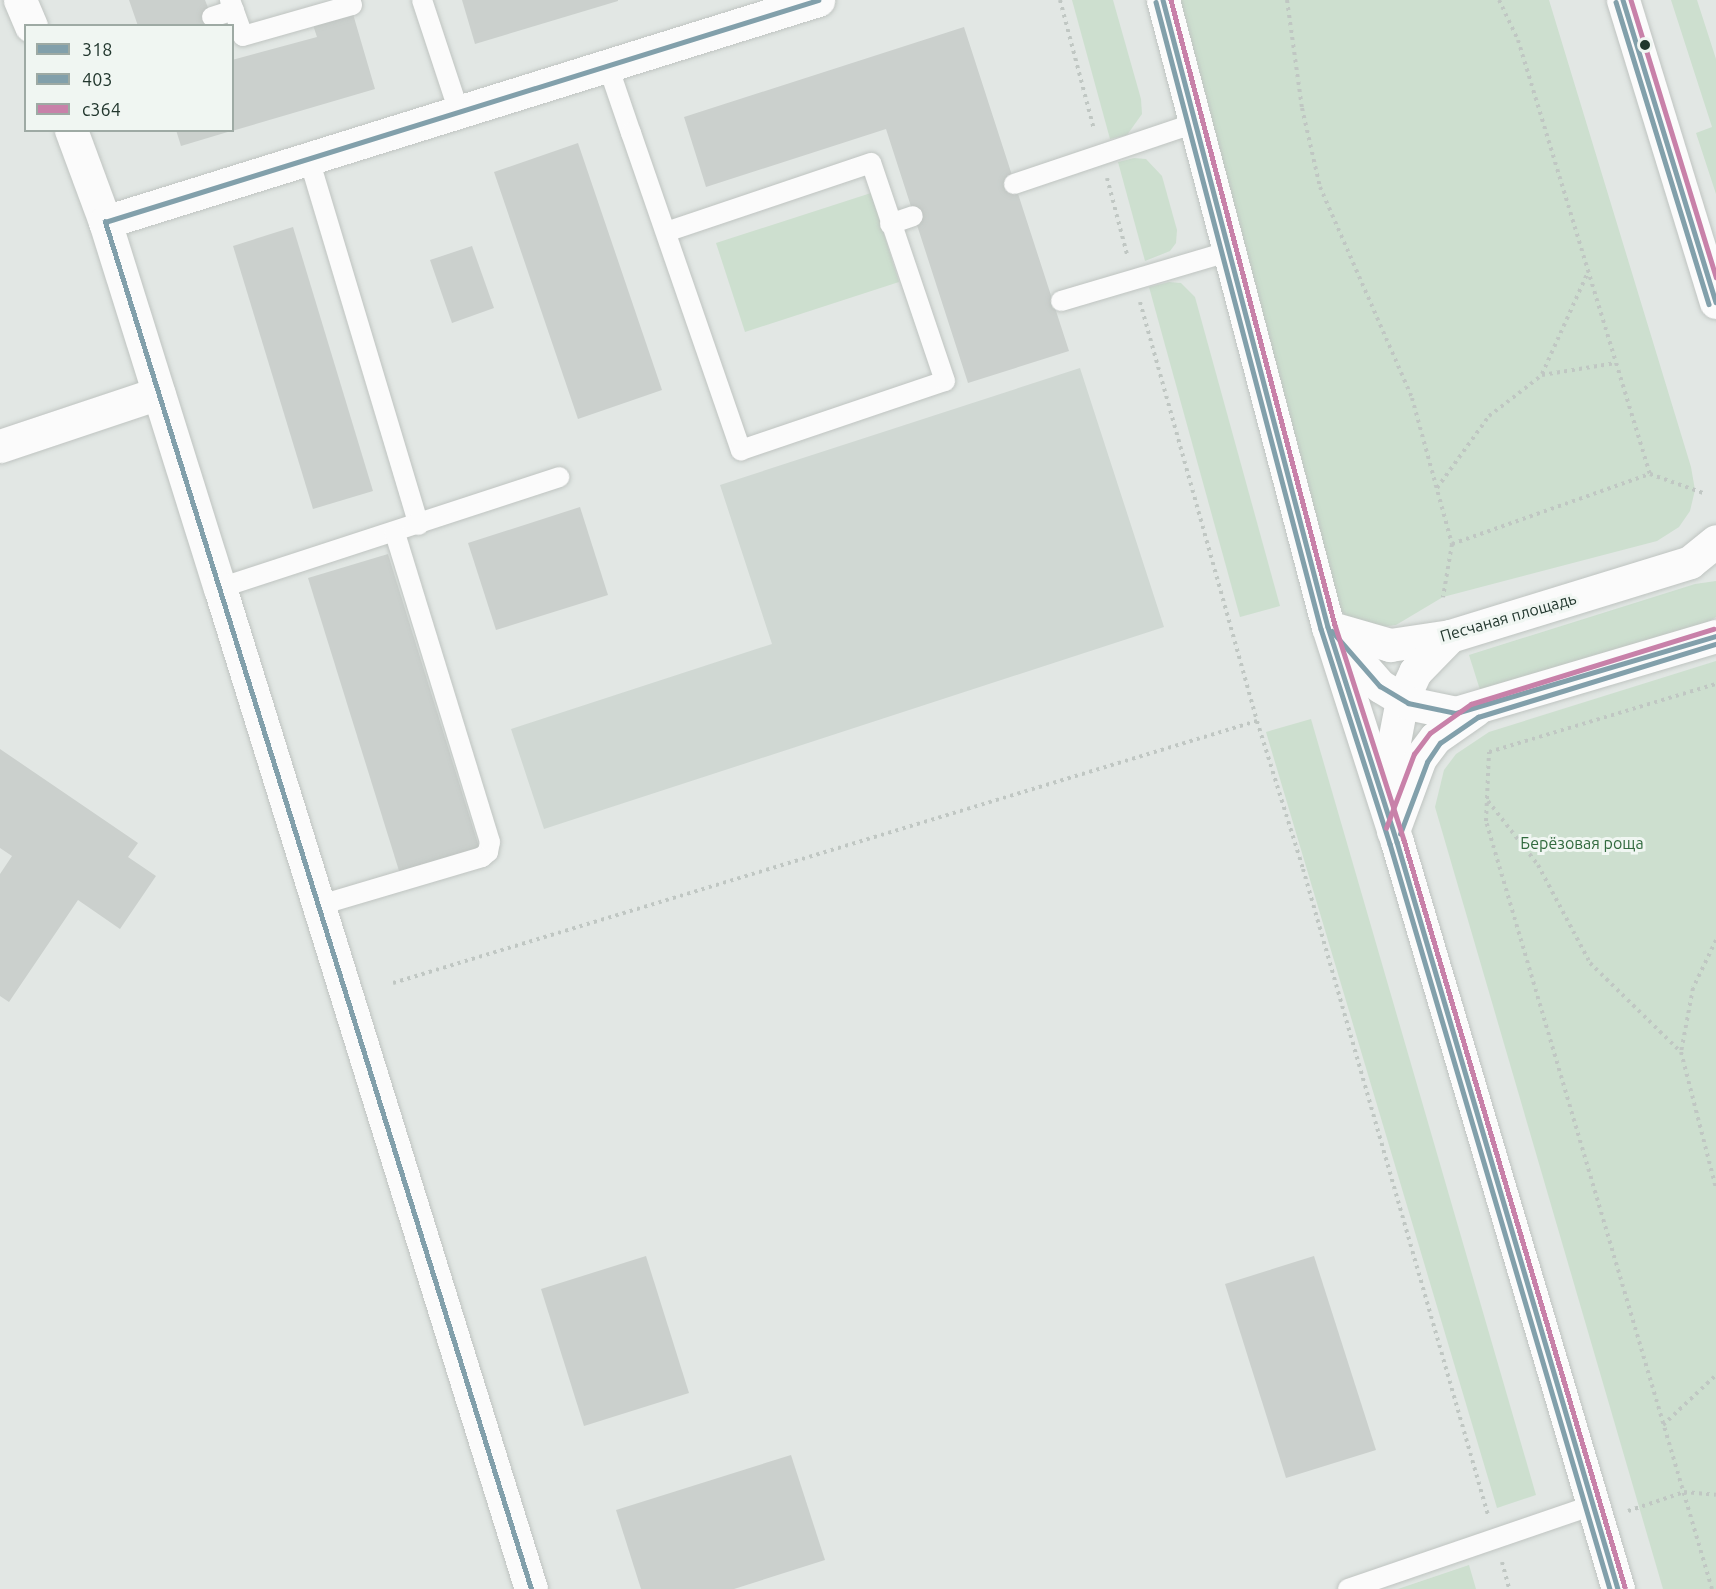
<!DOCTYPE html>
<meta charset="utf-8">
<style>
body{margin:0}
#map{position:relative;width:1716px;height:1589px;overflow:hidden;background:#e2e7e4;font-family:Ubuntu,sans-serif}
div>[style]{position:absolute}
[style*='--x']{left:calc(var(--x)*1px);top:calc(var(--y)*1px);width:calc(var(--w)*1px);rotate:calc(var(--a)*1deg)}
.built>*{inset:0;background:#d0d8d3}
.green>*{inset:0;background:#cddfcf}
.building>*{inset:0;background:#cbd0cd}
.path>*{height:4px;margin-top:-2px;transform-origin:0;background:repeating-linear-gradient(90deg,#c0c7c3 0 3px,transparent 0 7.5px)}
.roads{filter:drop-shadow(0 0 2px #bfc4c1) drop-shadow(0 0 2px #bfc4c1)}
.lane>*{height:20px;margin:-10px;padding:0 10px;transform-origin:10px;border-radius:10px;background:#fbfbfb}
.street>*{height:33px;margin:-16.5px;padding:0 16.5px;transform-origin:16.5px;border-radius:16.5px;background:#fbfbfb}
.secondary>*{height:33px;margin:-16.5px;padding:0 16.5px;transform-origin:16.5px;border-radius:16.5px;background:#fbfbfb}
.bus-1>*{height:4.5px;margin:-2.25px;padding:0 2.25px;transform-origin:2.25px;border-radius:2.25px;background:#82a0ab}
.bus-2>*{height:4.5px;margin:-2.25px;padding:0 2.25px;transform-origin:2.25px;border-radius:2.25px;background:#82a0ab}
.bus-3>*{height:4.5px;margin:-2.25px;padding:0 2.25px;transform-origin:2.25px;border-radius:2.25px;background:#c881a9}
.dots>*{width:16px;height:16px;translate:-50% -50%;box-sizing:border-box;border:3px solid #f0f6f2;border-radius:50%}
span{translate:-50% -50%;white-space:nowrap;text-align:center;line-height:1.15;-webkit-text-stroke:6px #f0f6f2;paint-order:stroke}
.street-label{font-size:16px;color:#22372e}
.park-label{font-size:16px;color:#316a3e}
.legend{position:absolute;left:24px;top:24px;width:210px;height:108px;box-sizing:border-box;background:#f0f6f2;border:2px solid #9eaaa4;margin:0;padding:8px 10px;list-style:none;font-size:18px;color:#22372e}
.legend li{display:flex;align-items:center;gap:12px;height:30px}
.legend b{width:30px;border:2px solid #9eaaa4}
</style>
<div id="map">
<div class="built">
<i style="clip-path:polygon(1080px 368px,1164px 627px,544px 829px,511px 729px,772px 644px,720px 485px)"></i>
</div>
<div class="green">
<i style="clip-path:polygon(1072px 0,1113px 0,1141px 99px,1142px 114px,1127px 135px,1110px 139px)"></i>
<i style="clip-path:polygon(1179px 0,1549px 0,1691px 467px,1695px 490px,1690px 511px,1679px 527px,1657px 541px,1443px 597px,1396px 625px,1373px 628px,1349px 620px,1333px 600px)"></i>
<i style="clip-path:polygon(1671px 0,1697px 0,1716px 59px,1716px 194px,1696px 133px,1712px 127px)"></i>
<i style="clip-path:polygon(1134px 158px,1146px 159px,1162px 176px,1177px 230px,1176px 243px,1170px 251px,1145px 261px,1118px 162px)"></i>
<i style="clip-path:polygon(871px 193px,899px 282px,745px 332px,716px 243px)"></i>
<i style="clip-path:polygon(1169px 282px,1181px 283px,1195px 297px,1280px 606px,1240px 617px,1149px 287px)"></i>
<i style="clip-path:polygon(1716px 581px,1716px 617px,1706px 623px,1481px 693px,1469px 655px,1695px 584px)"></i>
<i style="clip-path:polygon(1716px 661px,1716px 1589px,1663px 1589px,1435px 807px,1444px 770px,1456px 754px,1489px 732px)"></i>
<i style="clip-path:polygon(1311px 719px,1536px 1495px,1497px 1508px,1266px 732px)"></i>
<i style="clip-path:polygon(1469px 1565px,1476px 1589px,1398px 1589px)"></i>
</div>
<div class="building">
<i style="clip-path:polygon(129px 0,205px 0,215px 26px,138px 26px)"></i>
<i style="clip-path:polygon(462px 0,618px 0,618px 1px,475px 44px)"></i>
<i style="clip-path:polygon(353px 14px,375px 89px,232px 131px,232px 60px,317px 37px,313px 25px)"></i>
<i style="clip-path:polygon(964px 27px,1069px 351px,968px 383px,886px 129px,706px 187px,684px 117px)"></i>
<i style="clip-path:polygon(176px 130px,231px 130px,231px 131px,181px 146px)"></i>
<i style="clip-path:polygon(578px 143px,662px 390px,578px 419px,494px 172px)"></i>
<i style="clip-path:polygon(293px 227px,373px 491px,313px 509px,233px 246px)"></i>
<i style="clip-path:polygon(472px 246px,494px 308px,452px 323px,430px 260px)"></i>
<i style="clip-path:polygon(580px 507px,608px 595px,496px 630px,468px 543px)"></i>
<i style="clip-path:polygon(388px 554px,480px 850px,400px 874px,308px 578px)"></i>
<i style="clip-path:polygon(0 749px,138px 843px,128px 857px,156px 876px,120px 929px,78px 900px,9px 1002px,0 996px,0 874px,12px 856px,0 848px)"></i>
<i style="clip-path:polygon(646px 1256px,689px 1393px,584px 1426px,541px 1289px)"></i>
<i style="clip-path:polygon(1314px 1256px,1376px 1450px,1286px 1478px,1225px 1284px)"></i>
<i style="clip-path:polygon(791px 1455px,825px 1560px,734px 1589px,641px 1589px,616px 1510px)"></i>
</div>
<div class="path">
<i style="--x:1060;--y:0;--w:134;--a:75.3"></i>
<i style="--x:1287;--y:0;--w:109;--a:82.1"></i>
<i style="--x:1302;--y:108;--w:81;--a:77.2"></i>
<i style="--x:1320;--y:187;--w:230;--a:66.4"></i>
<i style="--x:1412;--y:398;--w:151;--a:74.7"></i>
<i style="--x:1452;--y:544;--w:54;--a:99.6"></i>
<i style="--x:1499;--y:0;--w:44;--a:64.6"></i>
<i style="--x:1518;--y:40;--w:454;--a:73.1"></i>
<i style="--x:1650;--y:474;--w:56;--a:19.7"></i>
<i style="--x:1107;--y:178;--w:79;--a:75.3"></i>
<i style="--x:1140;--y:302;--w:435;--a:74.4"></i>
<i style="--x:1257;--y:721;--w:155;--a:72.7"></i>
<i style="--x:1303;--y:869;--w:672;--a:74.02"></i>
<i style="--x:1542;--y:374;--w:112;--a:-65.7"></i>
<i style="--x:1437;--y:488;--w:89;--a:-54.2"></i>
<i style="--x:1489;--y:416;--w:67;--a:-37.7"></i>
<i style="--x:1542;--y:375;--w:75;--a:-9.2"></i>
<i style="--x:1452;--y:544;--w:210;--a:-19.5"></i>
<i style="--x:1488;--y:801;--w:81;--a:52"></i>
<i style="--x:1538;--y:865;--w:111;--a:62"></i>
<i style="--x:1590;--y:963;--w:127;--a:44.4"></i>
<i style="--x:1716;--y:940;--w:53;--a:115.6"></i>
<i style="--x:1693;--y:988;--w:65;--a:100.6"></i>
<i style="--x:1681;--y:1052;--w:140;--a:75.6"></i>
<i style="--x:393;--y:983;--w:903;--a:-16.87"></i>
<i style="--x:1663;--y:1425;--w:73;--a:-43.3"></i>
<i style="--x:1628;--y:1511;--w:59;--a:-18.7"></i>
<i style="--x:1684;--y:1492;--w:32;--a:5"></i>
<i style="--x:1502;--y:1562;--w:28;--a:75"></i>
<i style="--x:1712;--y:1589;--w:801;--a:-106.4"></i>
<i style="--x:1486;--y:821;--w:69;--a:-87.5"></i>
<i style="--x:1489;--y:752;--w:237;--a:-16.7"></i>
</div>
<div class="roads">
<div class="lane">
<i style="--x:230;--y:0;--w:38;--a:70"></i>
<i style="--x:243;--y:36;--w:113;--a:-15.9"></i>
<i style="--x:352;--y:5;--w:5;--a:-112"></i>
<i style="--x:422;--y:0;--w:118;--a:71.7"></i>
<i style="--x:212;--y:17;--w:23;--a:-18"></i>
<i style="--x:608;--y:66;--w:71;--a:71.1"></i>
<i style="--x:631;--y:133;--w:336;--a:70.9"></i>
<i style="--x:741;--y:450;--w:215;--a:-18.7"></i>
<i style="--x:945;--y:381;--w:230;--a:-108.7"></i>
<i style="--x:871;--y:163;--w:216;--a:161.4"></i>
<i style="--x:309;--y:159;--w:382;--a:73.3"></i>
<i style="--x:1014;--y:184;--w:191;--a:-18.6"></i>
<i style="--x:890;--y:224;--w:24;--a:-19"></i>
<i style="--x:1061;--y:301;--w:177;--a:-16.4"></i>
<i style="--x:220;--y:588;--w:357;--a:-18.1"></i>
<i style="--x:317;--y:906;--w:172;--a:-16.5"></i>
<i style="--x:482;--y:857;--w:8;--a:-40"></i>
<i style="--x:488;--y:852;--w:10;--a:-79"></i>
<i style="--x:490;--y:842;--w:323;--a:-107.1"></i>
<i style="--x:1348;--y:1589;--w:259;--a:-18.9"></i>
</div>
<div class="street">
<i style="--x:1328;--y:627;--w:65;--a:16.2"></i>
<i style="--x:1390;--y:645;--w:61;--a:-8.5"></i>
<i style="--x:1450;--y:636;--w:251;--a:-17.1"></i>
<i style="--x:1690;--y:562;--w:33;--a:-39"></i>
<i style="--x:1393;--y:816;--w:59;--a:-91.9"></i>
<i style="--x:1391;--y:757;--w:58;--a:-79.1"></i>
<i style="--x:1402;--y:700;--w:31;--a:-65"></i>
<i style="--x:1415;--y:672;--w:50;--a:-45.8"></i>
</div>
<div class="secondary">
<i style="--x:20;--y:0;--w:28;--a:67"></i>
<i style="--x:1163;--y:0;--w:648;--a:75.26"></i>
<i style="--x:1328;--y:627;--w:226;--a:72.2"></i>
<i style="--x:1397;--y:842;--w:779;--a:73.52"></i>
<i style="--x:1623;--y:0;--w:316;--a:72.9"></i>
<i style="--x:71;--y:130;--w:98;--a:69.7"></i>
<i style="--x:105;--y:222;--w:384;--a:72.6"></i>
<i style="--x:220;--y:588;--w:1048;--a:72.74"></i>
<i style="--x:105;--y:222;--w:747;--a:-17.29"></i>
<i style="--x:0;--y:446;--w:167;--a:-18.5"></i>
<i style="--x:1337;--y:637;--w:65;--a:48.7"></i>
<i style="--x:1380;--y:686;--w:33;--a:31"></i>
<i style="--x:1408;--y:703;--w:49;--a:11.8"></i>
<i style="--x:1456;--y:713;--w:271;--a:-16.5"></i>
<i style="--x:1393;--y:831;--w:78;--a:-69.7"></i>
<i style="--x:1420;--y:758;--w:25;--a:-53"></i>
<i style="--x:1435;--y:738;--w:49;--a:-35"></i>
</div>
</div>
<div class="bus-1">
<i style="--x:1163;--y:0;--w:648;--a:75.26"></i>
<i style="--x:1328;--y:627;--w:226;--a:72.2"></i>
<i style="--x:1397;--y:842;--w:779;--a:73.52"></i>
<i style="--x:1623;--y:0;--w:316;--a:72.9"></i>
<i style="--x:1332;--y:631;--w:73;--a:48.9"></i>
<i style="--x:1380;--y:686;--w:33;--a:31"></i>
<i style="--x:1408;--y:703;--w:49;--a:11.8"></i>
<i style="--x:1456;--y:713;--w:271;--a:-16.5"></i>
<i style="--x:531;--y:1589;--w:1432;--a:-107.31"></i>
<i style="--x:105;--y:222;--w:747;--a:-17.29"></i>
</div>
<div class="bus-2">
<i style="--x:1156;--y:2;--w:648;--a:75.26"></i>
<i style="--x:1321;--y:629;--w:226;--a:72.2"></i>
<i style="--x:1390;--y:844;--w:777;--a:73.55"></i>
<i style="--x:1616;--y:2;--w:316;--a:72.9"></i>
<i style="--x:1400;--y:834;--w:77;--a:-69.4"></i>
<i style="--x:1427;--y:762;--w:23;--a:-56"></i>
<i style="--x:1440;--y:743;--w:46;--a:-34.4"></i>
<i style="--x:1478;--y:717;--w:249;--a:-17.1"></i>
</div>
<div class="bus-3">
<i style="--x:1171;--y:0;--w:646;--a:75.3"></i>
<i style="--x:1335;--y:625;--w:226;--a:72.2"></i>
<i style="--x:1404;--y:840;--w:779;--a:73.52"></i>
<i style="--x:1631;--y:0;--w:290;--a:72.9"></i>
<i style="--x:1386;--y:828;--w:79;--a:-69.3"></i>
<i style="--x:1414;--y:754;--w:26;--a:-53"></i>
<i style="--x:1430;--y:733;--w:50;--a:-35.3"></i>
<i style="--x:1471;--y:704;--w:254;--a:-17.2"></i>
</div>
<div class="dots">
<i style="left:1645px;top:45px;background:#22372e"></i>
</div>
<div class="street-label">
<span style="left:1508px;top:617px;rotate:-16deg">Песчаная площадь</span>
</div>
<div class="park-label">
<span style="left:1582px;top:843px">Берёзовая роща</span>
</div>
<ul class="legend">
<li><b style="height:8px;background:#82a0ab"></b>318</li>
<li><b style="height:8px;background:#82a0ab"></b>403</li>
<li><b style="height:8px;background:#c881a9"></b>с364</li>
</ul>
</div>
